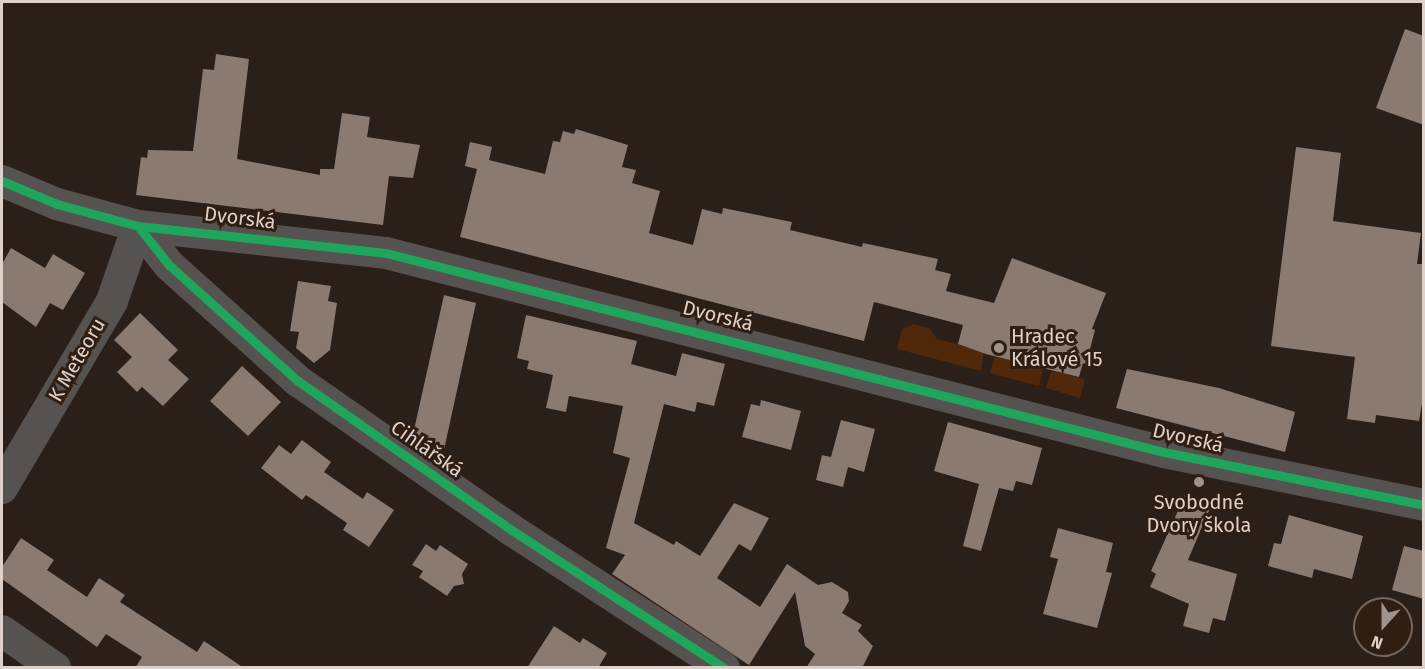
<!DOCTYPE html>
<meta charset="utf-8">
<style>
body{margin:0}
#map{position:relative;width:1425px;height:669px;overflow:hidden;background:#2a1f19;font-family:"Fira Sans",sans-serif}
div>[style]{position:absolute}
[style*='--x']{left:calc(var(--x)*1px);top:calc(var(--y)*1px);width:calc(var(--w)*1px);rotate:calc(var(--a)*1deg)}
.green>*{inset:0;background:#512809}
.building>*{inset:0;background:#8b7a70}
.minor>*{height:32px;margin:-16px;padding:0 16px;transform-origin:16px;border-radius:16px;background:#56524f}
.cycleway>*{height:9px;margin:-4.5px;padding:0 4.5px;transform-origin:4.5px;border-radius:4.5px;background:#20a55d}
.dots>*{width:16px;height:16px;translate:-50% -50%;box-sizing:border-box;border:3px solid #301e13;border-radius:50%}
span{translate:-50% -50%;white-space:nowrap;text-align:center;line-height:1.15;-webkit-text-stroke:6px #301e13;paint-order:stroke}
.street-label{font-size:20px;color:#ded1ca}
.poi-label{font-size:20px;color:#ded1ca}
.left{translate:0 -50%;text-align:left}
.frame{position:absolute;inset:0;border:3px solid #ded1ca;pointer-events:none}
.north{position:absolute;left:1353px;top:597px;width:60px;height:60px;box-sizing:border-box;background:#301e13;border:2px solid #76665c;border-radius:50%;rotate:201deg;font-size:16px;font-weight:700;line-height:24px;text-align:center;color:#ded1ca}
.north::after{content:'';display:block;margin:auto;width:21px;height:27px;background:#9f938c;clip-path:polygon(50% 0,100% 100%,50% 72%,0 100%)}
</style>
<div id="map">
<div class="green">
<i style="clip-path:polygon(914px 324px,929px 328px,937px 339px,984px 351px,981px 371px,897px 349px,902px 329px)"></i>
<i style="clip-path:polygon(994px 356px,1043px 368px,1039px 386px,990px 373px)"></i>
<i style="clip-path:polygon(1051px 371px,1085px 379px,1080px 398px,1046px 388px)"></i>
</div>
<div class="building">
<i style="clip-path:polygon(1405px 29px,1424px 36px,1424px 125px,1376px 108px)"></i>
<i style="clip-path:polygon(216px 54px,249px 59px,237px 159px,320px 175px,320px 169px,334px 169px,342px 113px,370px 117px,367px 137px,420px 145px,413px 178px,389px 176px,383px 225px,136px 195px,141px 157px,147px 158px,148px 150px,193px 151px,203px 69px,214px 70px)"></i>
<i style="clip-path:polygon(576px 129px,628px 145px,622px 167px,636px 170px,632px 183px,660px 191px,649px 233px,693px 245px,702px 209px,722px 214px,723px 208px,792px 222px,790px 230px,862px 247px,863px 243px,938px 259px,935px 270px,951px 274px,946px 291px,994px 303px,1012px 258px,1106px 293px,1092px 329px,1095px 330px,1086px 364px,1083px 363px,1079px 377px,986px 354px,958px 344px,963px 325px,874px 302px,864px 341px,460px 237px,477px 169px,465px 166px,470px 142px,492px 147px,489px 160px,545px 174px,553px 141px,560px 142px,563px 131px,574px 134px)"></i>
<i style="clip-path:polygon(1296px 147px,1341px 153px,1333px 221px,1421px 233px,1417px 264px,1424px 264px,1424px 391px,1419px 421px,1376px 415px,1375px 423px,1347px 419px,1355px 357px,1271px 346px)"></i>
<i style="clip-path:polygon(11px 248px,45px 268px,53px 254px,85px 273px,63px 310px,50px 303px,36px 327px,2px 302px,2px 264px)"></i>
<i style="clip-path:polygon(298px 281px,331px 286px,328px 301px,337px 303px,330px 350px,314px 363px,296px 348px,299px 332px,290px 331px)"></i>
<i style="clip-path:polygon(444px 295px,476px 303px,442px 459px,412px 439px)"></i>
<i style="clip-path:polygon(140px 313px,178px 350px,168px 360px,189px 379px,163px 406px,142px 387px,137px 392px,117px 372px,132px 357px,114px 340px)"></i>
<i style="clip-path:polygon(526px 315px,637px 341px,631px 364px,676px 376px,682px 353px,725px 364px,714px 406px,697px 402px,695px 412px,664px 404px,634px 523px,674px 545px,676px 541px,700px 556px,734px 503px,769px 518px,751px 551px,739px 544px,717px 578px,760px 607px,787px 564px,818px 585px,832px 582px,848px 592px,849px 601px,842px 613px,862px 625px,858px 631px,873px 646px,862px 668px,806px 668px,815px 654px,805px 646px,795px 592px,749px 665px,612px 574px,625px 555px,606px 548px,630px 458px,613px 453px,623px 406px,569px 396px,566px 412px,546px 408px,553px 375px,527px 369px,529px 361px,517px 358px)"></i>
<i style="clip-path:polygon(242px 366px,281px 402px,248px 436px,210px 401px)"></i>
<i style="clip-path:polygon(1127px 369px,1219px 388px,1295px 412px,1285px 452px,1116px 408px)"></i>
<i style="clip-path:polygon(761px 400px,801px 411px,791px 450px,742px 437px,751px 404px,760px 406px)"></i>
<i style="clip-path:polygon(841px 420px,875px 429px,864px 472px,848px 467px,843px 487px,816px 480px,822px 455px,831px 457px)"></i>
<i style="clip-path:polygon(948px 422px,1042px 448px,1032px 485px,1016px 481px,1013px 491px,999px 488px,981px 551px,963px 546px,979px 484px,934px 471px)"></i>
<i style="clip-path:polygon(302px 440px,331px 462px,324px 472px,363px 499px,367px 492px,394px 510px,369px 547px,343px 530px,347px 523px,306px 495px,302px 500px,261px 468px,279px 445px,291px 454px)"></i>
<i style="clip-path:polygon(1185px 495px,1211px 506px,1188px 560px,1237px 574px,1225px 621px,1213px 618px,1209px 633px,1183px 626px,1189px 604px,1150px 587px,1156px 574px,1151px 571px)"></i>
<i style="clip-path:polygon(1289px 515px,1363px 536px,1352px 579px,1314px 569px,1312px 578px,1268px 566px,1274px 543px,1281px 544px)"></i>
<i style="clip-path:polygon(1058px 528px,1113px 543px,1106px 572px,1112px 573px,1097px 628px,1043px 614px,1058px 559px,1050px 557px)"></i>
<i style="clip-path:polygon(21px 538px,54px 560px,47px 570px,87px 597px,99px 578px,125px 595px,120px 602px,197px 652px,204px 641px,244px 668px,135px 668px,142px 657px,106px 634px,97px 647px,2px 579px,2px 567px)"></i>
<i style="clip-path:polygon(426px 544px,436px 551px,440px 545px,468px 564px,462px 574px,464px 584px,454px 586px,447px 596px,419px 577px,423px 571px,412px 565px)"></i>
<i style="clip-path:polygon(1404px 546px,1424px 551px,1424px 599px,1392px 590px)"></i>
<i style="clip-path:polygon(554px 626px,580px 643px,583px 638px,607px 653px,598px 668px,527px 668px)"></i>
</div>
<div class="minor">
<i style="--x:2;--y:181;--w:60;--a:22.7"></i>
<i style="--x:57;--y:204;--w:84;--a:15.2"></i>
<i style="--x:138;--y:226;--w:249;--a:6.2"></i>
<i style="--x:386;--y:253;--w:803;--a:14.35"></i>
<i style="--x:1164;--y:452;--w:265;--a:11.5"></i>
<i style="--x:138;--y:226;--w:50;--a:51.5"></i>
<i style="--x:169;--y:265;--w:173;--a:42"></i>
<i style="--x:298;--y:381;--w:259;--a:34.9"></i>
<i style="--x:510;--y:529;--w:255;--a:33"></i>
<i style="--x:2;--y:488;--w:217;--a:-59.5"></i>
<i style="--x:112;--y:301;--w:79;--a:-70.9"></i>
<i style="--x:2;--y:631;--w:65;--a:34.9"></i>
</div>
<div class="cycleway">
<i style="--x:2;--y:181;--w:60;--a:22.7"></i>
<i style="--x:57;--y:204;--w:84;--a:15.2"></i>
<i style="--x:138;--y:226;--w:249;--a:6.2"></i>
<i style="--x:386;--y:253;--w:803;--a:14.35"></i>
<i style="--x:1164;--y:452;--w:265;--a:11.5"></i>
<i style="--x:138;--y:226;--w:50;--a:51.5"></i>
<i style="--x:169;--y:265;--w:173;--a:42"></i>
<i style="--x:298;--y:381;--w:259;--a:34.9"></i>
<i style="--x:510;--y:529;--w:255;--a:33"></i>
</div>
<div class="dots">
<i style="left:999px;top:348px;background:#9f938c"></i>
<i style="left:1199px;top:482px;background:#9f938c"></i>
</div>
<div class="street-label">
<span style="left:240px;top:218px;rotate:7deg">Dvorská</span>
<span style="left:718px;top:316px;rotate:14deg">Dvorská</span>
<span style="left:77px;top:360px;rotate:-60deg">K Meteoru</span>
<span style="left:1188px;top:438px;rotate:13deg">Dvorská</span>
<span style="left:427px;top:449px;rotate:35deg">Cihlářská</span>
</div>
<div class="poi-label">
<span class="left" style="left:1011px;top:348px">Hradec<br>Králové 15</span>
<span style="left:1199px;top:514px">Svobodné<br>Dvory škola</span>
</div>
<div class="frame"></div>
<div class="north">N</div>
</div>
